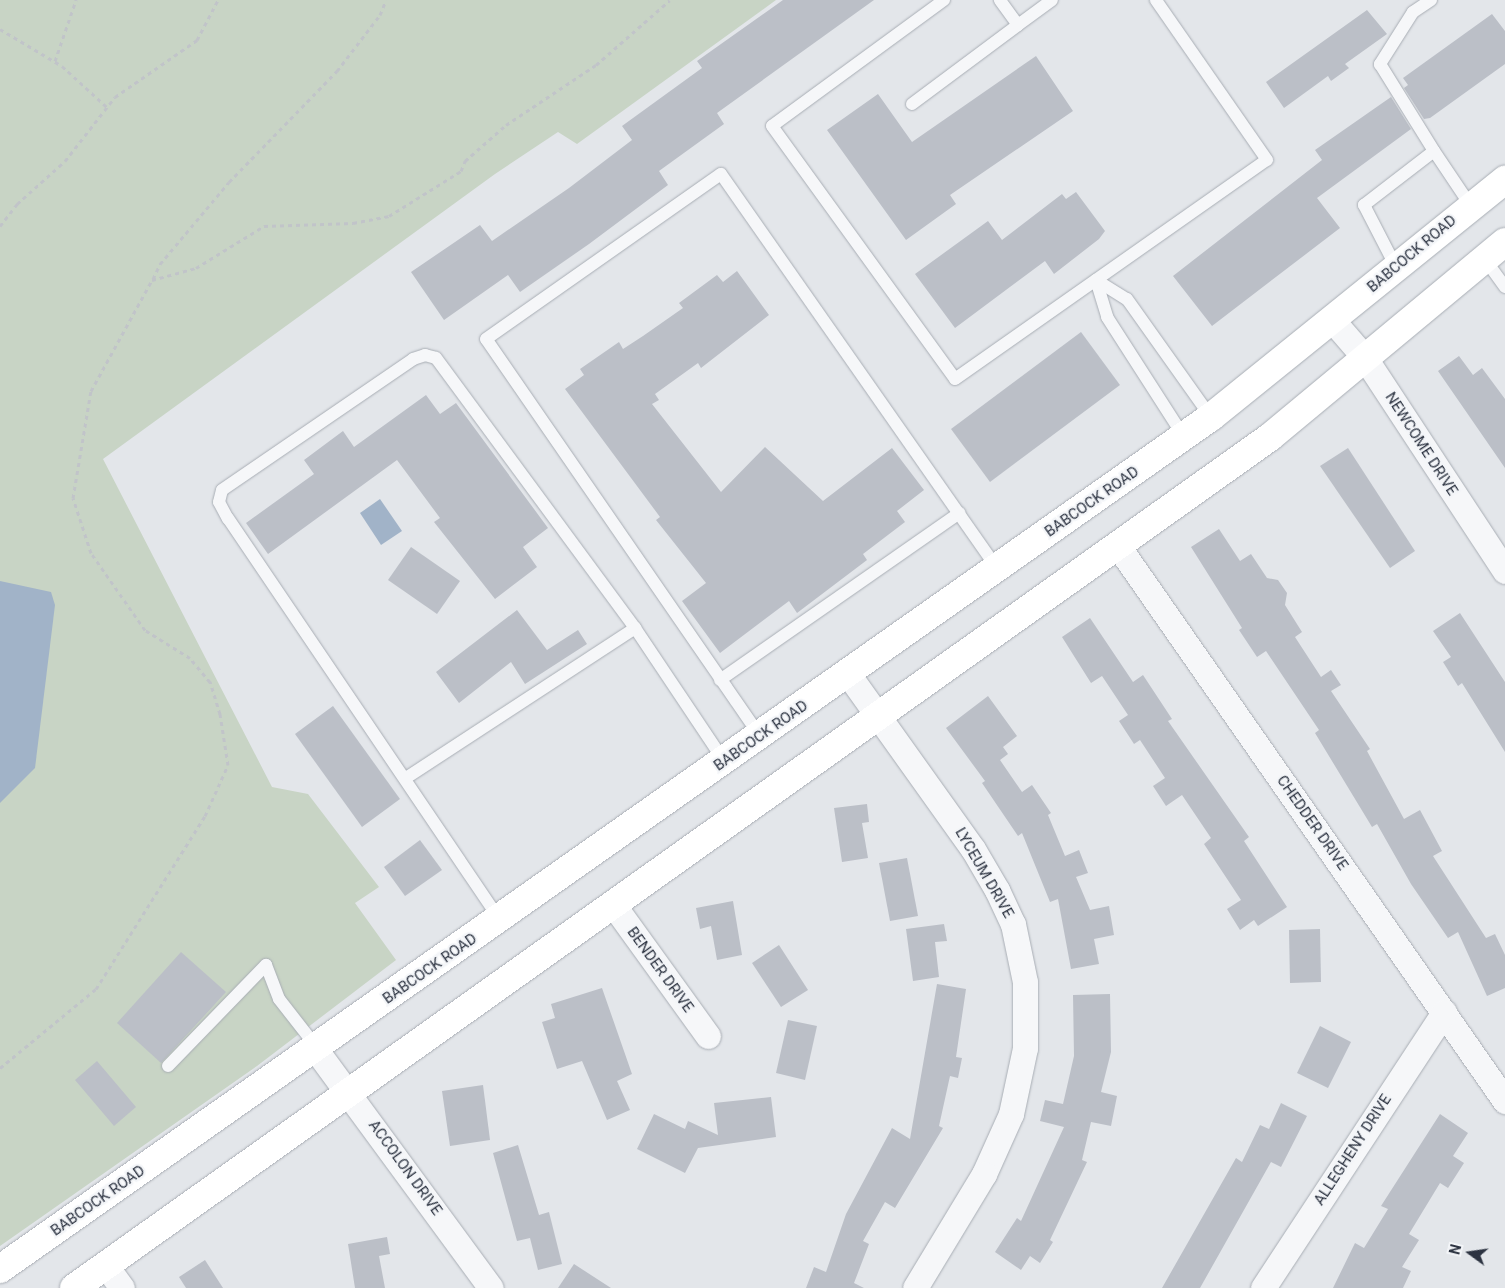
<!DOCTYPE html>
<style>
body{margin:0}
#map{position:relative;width:1505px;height:1288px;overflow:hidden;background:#e3e6ea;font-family:Roboto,sans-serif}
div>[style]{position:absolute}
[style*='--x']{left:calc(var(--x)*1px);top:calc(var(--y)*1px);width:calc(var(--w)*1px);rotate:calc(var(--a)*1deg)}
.green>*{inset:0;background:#c8d4c5}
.water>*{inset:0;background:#a1b3c8}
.building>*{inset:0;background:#bbbfc7}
.path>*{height:3px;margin-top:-1.5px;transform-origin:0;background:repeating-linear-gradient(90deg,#c1c4c9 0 4px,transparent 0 8px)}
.roads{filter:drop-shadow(0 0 1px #a8adb4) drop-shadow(0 0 1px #a8adb4)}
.service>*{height:12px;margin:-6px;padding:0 6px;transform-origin:6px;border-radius:6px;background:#f6f7f9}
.minor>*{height:25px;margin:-12.5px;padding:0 12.5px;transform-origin:12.5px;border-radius:12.5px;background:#f6f7f9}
.primary>*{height:28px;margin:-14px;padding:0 14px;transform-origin:14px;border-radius:14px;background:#fff}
span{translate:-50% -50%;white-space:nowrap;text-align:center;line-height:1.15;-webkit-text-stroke:4.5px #f3f5f8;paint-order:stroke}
.street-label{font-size:15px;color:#2c3341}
.north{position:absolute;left:1445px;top:1228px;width:50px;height:50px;-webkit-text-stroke:4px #f3f5f8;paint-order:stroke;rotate:284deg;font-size:14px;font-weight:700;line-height:20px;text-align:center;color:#2c3341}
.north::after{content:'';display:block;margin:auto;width:18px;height:22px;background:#2c3341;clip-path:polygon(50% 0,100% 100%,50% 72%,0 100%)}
</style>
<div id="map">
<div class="green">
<i style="clip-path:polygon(0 0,776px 0,577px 144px,558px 132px,495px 174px,103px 459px,272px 787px,308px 794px,379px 887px,355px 903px,396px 960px,257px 1066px,0 1246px)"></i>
</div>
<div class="water">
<i style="clip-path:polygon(380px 499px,402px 531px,381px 545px,360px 513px)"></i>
<i style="clip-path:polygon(0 581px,51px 592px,55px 605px,35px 768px,0 803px)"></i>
</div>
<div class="building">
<i style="clip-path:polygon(783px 0,874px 0,717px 113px,724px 124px,659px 171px,668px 185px,589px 244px,520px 292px,508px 275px,444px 320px,411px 272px,480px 225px,492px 241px,569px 188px,632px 140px,622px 126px,702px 68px,697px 61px)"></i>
<i style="clip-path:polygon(1367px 10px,1387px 34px,1345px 64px,1349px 68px,1331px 81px,1328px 76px,1284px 108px,1266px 82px)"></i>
<i style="clip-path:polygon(1492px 14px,1505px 31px,1505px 64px,1430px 118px,1424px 119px,1404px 88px,1408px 85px,1403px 78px)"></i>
<i style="clip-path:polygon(1036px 56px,1073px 111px,950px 195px,956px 204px,906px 240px,827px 130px,878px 94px,912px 142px)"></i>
<i style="clip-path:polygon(1391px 97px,1411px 129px,1317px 198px,1340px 228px,1212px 326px,1173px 276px,1322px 160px,1315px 150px)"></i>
<i style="clip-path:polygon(1076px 192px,1105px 231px,1099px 239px,1054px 274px,1045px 261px,955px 328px,915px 274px,988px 221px,1002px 240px,1062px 194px,1066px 199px)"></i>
<i style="clip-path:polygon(737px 271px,769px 315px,701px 368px,698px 363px,655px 394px,659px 400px,652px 404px,721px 492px,765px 447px,823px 501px,892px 448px,924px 490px,897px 511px,905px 522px,863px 554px,867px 560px,797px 613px,789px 601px,720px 653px,682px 601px,706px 583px,656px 520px,660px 517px,565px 389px,584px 375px,580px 369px,619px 342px,623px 349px,643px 336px,683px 308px,679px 303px,717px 275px,723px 282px)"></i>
<i style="clip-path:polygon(1081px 332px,1120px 385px,990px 482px,951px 429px)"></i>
<i style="clip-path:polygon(1459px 356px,1473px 375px,1482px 368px,1505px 399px,1505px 468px,1438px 371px)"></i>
<i style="clip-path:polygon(426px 395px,440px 414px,456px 403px,548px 528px,523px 547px,537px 567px,495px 599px,434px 522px,440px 518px,397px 460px,268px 554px,246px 523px,314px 474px,304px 460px,343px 431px,354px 447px)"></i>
<i style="clip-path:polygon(1348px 448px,1415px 551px,1390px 568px,1320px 466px)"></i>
<i style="clip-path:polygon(1219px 529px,1240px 561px,1251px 554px,1267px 578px,1278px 580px,1287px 593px,1285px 605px,1302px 632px,1295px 637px,1321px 677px,1331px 670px,1341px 685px,1331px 691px,1370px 749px,1367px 751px,1404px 819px,1420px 810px,1442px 851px,1433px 856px,1486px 938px,1495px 934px,1505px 955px,1505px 988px,1487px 996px,1458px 932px,1448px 938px,1411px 884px,1377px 824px,1372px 827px,1315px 733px,1319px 730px,1266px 651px,1257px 657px,1239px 630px,1242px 628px,1191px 547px)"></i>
<i style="clip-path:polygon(411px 547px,460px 581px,437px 614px,388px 580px)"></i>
<i style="clip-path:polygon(517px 610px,547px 650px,578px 630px,587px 644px,525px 684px,511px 662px,459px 703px,436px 672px)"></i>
<i style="clip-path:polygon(1460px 613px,1505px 682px,1505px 752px,1462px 683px,1458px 686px,1443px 662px,1451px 657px,1433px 631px)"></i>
<i style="clip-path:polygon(1090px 618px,1133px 682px,1143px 675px,1172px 719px,1168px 721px,1249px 837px,1244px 841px,1287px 907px,1258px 926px,1254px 920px,1240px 930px,1227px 909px,1241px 900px,1204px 844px,1211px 838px,1182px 795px,1166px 806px,1153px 786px,1165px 778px,1140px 740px,1134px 744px,1119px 721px,1128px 715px,1102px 676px,1091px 683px,1062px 637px)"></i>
<i style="clip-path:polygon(988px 696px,1017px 736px,1003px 747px,1008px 754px,1000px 760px,1022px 792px,1032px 785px,1051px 813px,1048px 815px,1065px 856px,1079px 850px,1088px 873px,1076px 877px,1090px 910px,1109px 906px,1114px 935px,1094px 939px,1099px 964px,1071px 969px,1058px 899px,1050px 902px,1022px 833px,1018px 836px,982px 783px,985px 781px,946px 728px)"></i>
<i style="clip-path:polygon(333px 706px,400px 799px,362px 827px,295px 734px)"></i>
<i style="clip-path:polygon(867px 804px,869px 822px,862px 823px,868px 858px,842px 862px,834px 808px)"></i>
<i style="clip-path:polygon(420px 840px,442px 870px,405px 896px,384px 867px)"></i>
<i style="clip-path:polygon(907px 858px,918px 916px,890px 921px,879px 863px)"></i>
<i style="clip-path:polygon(733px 901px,742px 955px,717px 960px,711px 926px,700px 929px,696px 908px)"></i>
<i style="clip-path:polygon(944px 924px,947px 941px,935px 942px,939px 977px,913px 981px,906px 929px)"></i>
<i style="clip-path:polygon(1320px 929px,1321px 982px,1290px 983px,1289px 930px)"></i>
<i style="clip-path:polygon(779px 945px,808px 990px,781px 1007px,752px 963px)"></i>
<i style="clip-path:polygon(181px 952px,226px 992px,161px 1063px,117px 1023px)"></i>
<i style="clip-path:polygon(937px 984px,966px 989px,956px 1057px,962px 1058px,958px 1078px,950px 1076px,939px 1126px,943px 1128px,895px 1208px,885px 1202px,863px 1241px,869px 1244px,854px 1283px,864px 1288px,806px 1288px,814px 1267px,826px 1272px,846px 1214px,892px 1128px,910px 1139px)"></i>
<i style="clip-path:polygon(602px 988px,632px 1074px,617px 1081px,630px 1110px,607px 1120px,582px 1061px,557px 1069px,542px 1022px,555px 1018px,551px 1004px)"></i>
<i style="clip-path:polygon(1110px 994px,1111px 1052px,1101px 1092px,1117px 1096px,1111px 1126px,1091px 1122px,1082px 1160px,1087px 1162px,1050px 1240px,1053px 1242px,1040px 1263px,1030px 1256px,1021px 1270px,995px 1252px,1017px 1218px,1021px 1221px,1064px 1127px,1040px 1121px,1045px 1100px,1063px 1104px,1074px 1056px,1073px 995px)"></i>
<i style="clip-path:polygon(788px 1020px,817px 1026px,805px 1080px,776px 1073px)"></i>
<i style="clip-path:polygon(1320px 1026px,1351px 1042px,1328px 1088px,1297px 1073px)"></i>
<i style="clip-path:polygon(97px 1061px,136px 1107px,114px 1126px,75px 1080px)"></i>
<i style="clip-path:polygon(483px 1085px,490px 1140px,450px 1146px,442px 1091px)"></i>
<i style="clip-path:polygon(771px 1097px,776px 1137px,698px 1148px,685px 1173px,637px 1149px,654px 1114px,685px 1129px,688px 1121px,718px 1135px,714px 1103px)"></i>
<i style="clip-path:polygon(1281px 1103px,1307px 1116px,1281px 1167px,1271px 1162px,1200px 1288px,1162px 1288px,1236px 1158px,1242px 1162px,1260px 1125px,1269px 1129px)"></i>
<i style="clip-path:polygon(1440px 1114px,1468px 1133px,1453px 1156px,1464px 1163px,1448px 1188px,1440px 1183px,1409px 1234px,1419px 1240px,1402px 1267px,1411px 1271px,1403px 1288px,1333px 1288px,1355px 1243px,1364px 1248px,1388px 1209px,1381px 1206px)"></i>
<i style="clip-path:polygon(518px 1145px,539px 1215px,549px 1212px,562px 1264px,538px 1270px,530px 1238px,517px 1241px,493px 1153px)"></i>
<i style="clip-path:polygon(387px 1237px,390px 1254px,379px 1256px,385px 1288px,355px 1288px,348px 1244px)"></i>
<i style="clip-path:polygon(205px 1260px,223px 1288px,186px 1288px,179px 1277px)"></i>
<i style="clip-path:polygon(574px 1264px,611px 1288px,558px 1288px)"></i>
</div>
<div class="path">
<i style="--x:0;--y:29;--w:72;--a:30.8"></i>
<i style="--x:62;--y:66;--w:62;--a:42.4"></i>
<i style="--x:55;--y:61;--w:65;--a:-71"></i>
<i style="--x:0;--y:226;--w:28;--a:-52"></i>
<i style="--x:17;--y:204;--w:64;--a:-41.9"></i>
<i style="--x:65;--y:161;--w:81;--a:-52"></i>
<i style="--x:115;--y:97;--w:100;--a:-34.8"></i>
<i style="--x:197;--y:40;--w:45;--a:-62.3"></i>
<i style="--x:153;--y:279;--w:17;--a:-65"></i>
<i style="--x:160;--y:264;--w:107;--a:-49.9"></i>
<i style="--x:229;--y:182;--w:155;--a:-45.8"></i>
<i style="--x:337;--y:71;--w:71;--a:-52.5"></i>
<i style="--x:380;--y:15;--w:16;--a:-68"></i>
<i style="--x:0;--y:1068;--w:124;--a:-39.5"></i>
<i style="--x:96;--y:989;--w:204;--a:-57.8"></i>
<i style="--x:205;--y:816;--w:56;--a:-65.7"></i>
<i style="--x:228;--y:765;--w:52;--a:-98.9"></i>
<i style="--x:220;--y:714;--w:34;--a:-107"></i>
<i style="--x:210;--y:682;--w:31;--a:-130"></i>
<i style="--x:190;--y:658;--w:53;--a:-148.1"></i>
<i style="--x:145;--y:630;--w:94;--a:-125"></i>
<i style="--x:91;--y:553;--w:58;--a:-108.1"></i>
<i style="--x:73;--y:498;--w:109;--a:-80.5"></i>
<i style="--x:91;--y:391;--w:127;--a:-61.2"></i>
<i style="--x:152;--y:280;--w:46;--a:-15.3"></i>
<i style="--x:196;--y:268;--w:80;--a:-31.7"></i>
<i style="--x:264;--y:226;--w:89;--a:-1.9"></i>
<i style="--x:353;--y:223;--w:37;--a:-11"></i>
<i style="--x:389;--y:216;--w:85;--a:-32"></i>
<i style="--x:461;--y:171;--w:11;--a:-68"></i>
<i style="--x:465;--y:161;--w:55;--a:-41.3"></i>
<i style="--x:506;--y:125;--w:108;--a:-33.7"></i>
<i style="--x:596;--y:65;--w:98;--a:-41.3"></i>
</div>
<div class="roads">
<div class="service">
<i style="--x:944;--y:0;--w:213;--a:143.8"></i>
<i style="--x:772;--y:126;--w:312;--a:54.1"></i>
<i style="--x:955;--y:379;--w:381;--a:-35.1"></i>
<i style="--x:1267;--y:160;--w:195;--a:-124.8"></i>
<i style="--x:1431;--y:0;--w:22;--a:146"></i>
<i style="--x:1413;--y:12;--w:62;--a:122.4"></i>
<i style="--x:1380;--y:64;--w:102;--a:58.2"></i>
<i style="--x:1018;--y:25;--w:42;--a:-36.3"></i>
<i style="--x:912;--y:104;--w:132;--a:-36.7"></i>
<i style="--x:1018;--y:25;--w:31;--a:-126"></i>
<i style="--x:1484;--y:258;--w:36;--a:54"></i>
<i style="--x:1396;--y:267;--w:70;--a:-117.3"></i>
<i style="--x:1364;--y:205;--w:88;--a:-37.6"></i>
<i style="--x:1434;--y:151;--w:66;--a:56.1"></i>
<i style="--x:1096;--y:280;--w:36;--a:32"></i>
<i style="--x:1127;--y:299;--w:145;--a:54.6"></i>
<i style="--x:1096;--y:280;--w:39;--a:73"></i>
<i style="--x:1107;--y:317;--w:143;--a:57.3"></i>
<i style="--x:720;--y:680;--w:292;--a:-34.9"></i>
<i style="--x:760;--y:736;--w:482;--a:-124.6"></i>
<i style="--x:486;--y:339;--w:287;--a:-35.1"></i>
<i style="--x:721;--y:174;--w:482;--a:55"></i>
<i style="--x:406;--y:778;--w:274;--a:-33.2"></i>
<i style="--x:500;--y:920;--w:485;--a:-124.1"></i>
<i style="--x:228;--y:519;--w:19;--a:-118"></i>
<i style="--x:219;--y:502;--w:12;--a:-76"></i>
<i style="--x:222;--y:490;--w:232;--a:-34.4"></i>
<i style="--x:413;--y:359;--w:13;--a:-18"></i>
<i style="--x:425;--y:355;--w:11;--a:15"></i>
<i style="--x:436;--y:358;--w:335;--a:53.6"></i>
<i style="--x:635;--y:628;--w:160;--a:56.2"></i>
<i style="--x:168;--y:1066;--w:141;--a:-45.9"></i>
<i style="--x:266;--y:965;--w:36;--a:69"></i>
<i style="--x:279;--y:999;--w:63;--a:52"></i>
</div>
<div class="minor">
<i style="--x:1333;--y:321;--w:49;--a:49.1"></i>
<i style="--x:1365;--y:358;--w:255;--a:56.7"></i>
<i style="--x:1118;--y:546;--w:677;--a:55.11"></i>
<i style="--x:848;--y:674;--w:215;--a:54.5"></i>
<i style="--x:973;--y:849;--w:48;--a:59.7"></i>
<i style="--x:997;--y:890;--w:38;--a:65"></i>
<i style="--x:1013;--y:924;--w:59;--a:78.3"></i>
<i style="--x:1025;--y:982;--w:66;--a:90"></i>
<i style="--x:1025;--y:1048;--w:67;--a:102"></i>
<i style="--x:1011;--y:1114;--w:66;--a:114.2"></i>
<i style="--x:984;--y:1174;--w:133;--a:121.2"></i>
<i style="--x:612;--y:903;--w:164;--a:54.2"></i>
<i style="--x:316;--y:1050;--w:295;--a:53.7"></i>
<i style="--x:106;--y:1266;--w:27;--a:54"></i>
<i style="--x:1263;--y:1288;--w:330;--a:-56.7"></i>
</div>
<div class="primary">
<i style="--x:0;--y:1269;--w:1481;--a:-35.13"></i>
<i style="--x:1211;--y:417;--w:378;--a:-38.9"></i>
<i style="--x:74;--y:1288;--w:1468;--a:-35.43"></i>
<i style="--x:1270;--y:437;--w:305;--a:-39.7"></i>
</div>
</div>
<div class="street-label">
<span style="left:1412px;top:254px;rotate:-40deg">BABCOCK ROAD</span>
<span style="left:1421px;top:444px;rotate:57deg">NEWCOME DRIVE</span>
<span style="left:1092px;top:502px;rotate:-35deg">BABCOCK ROAD</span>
<span style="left:761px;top:736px;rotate:-35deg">BABCOCK ROAD</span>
<span style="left:1312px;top:823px;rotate:55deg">CHEDDER DRIVE</span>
<span style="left:984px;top:873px;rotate:60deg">LYCEUM DRIVE</span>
<span style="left:430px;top:969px;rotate:-35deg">BABCOCK ROAD</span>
<span style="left:660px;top:970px;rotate:54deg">BENDER DRIVE</span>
<span style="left:1353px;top:1150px;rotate:-57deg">ALLEGHENY DRIVE</span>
<span style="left:405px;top:1168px;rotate:54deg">ACCOLON DRIVE</span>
<span style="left:98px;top:1201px;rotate:-35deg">BABCOCK ROAD</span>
</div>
<div class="north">N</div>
</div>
